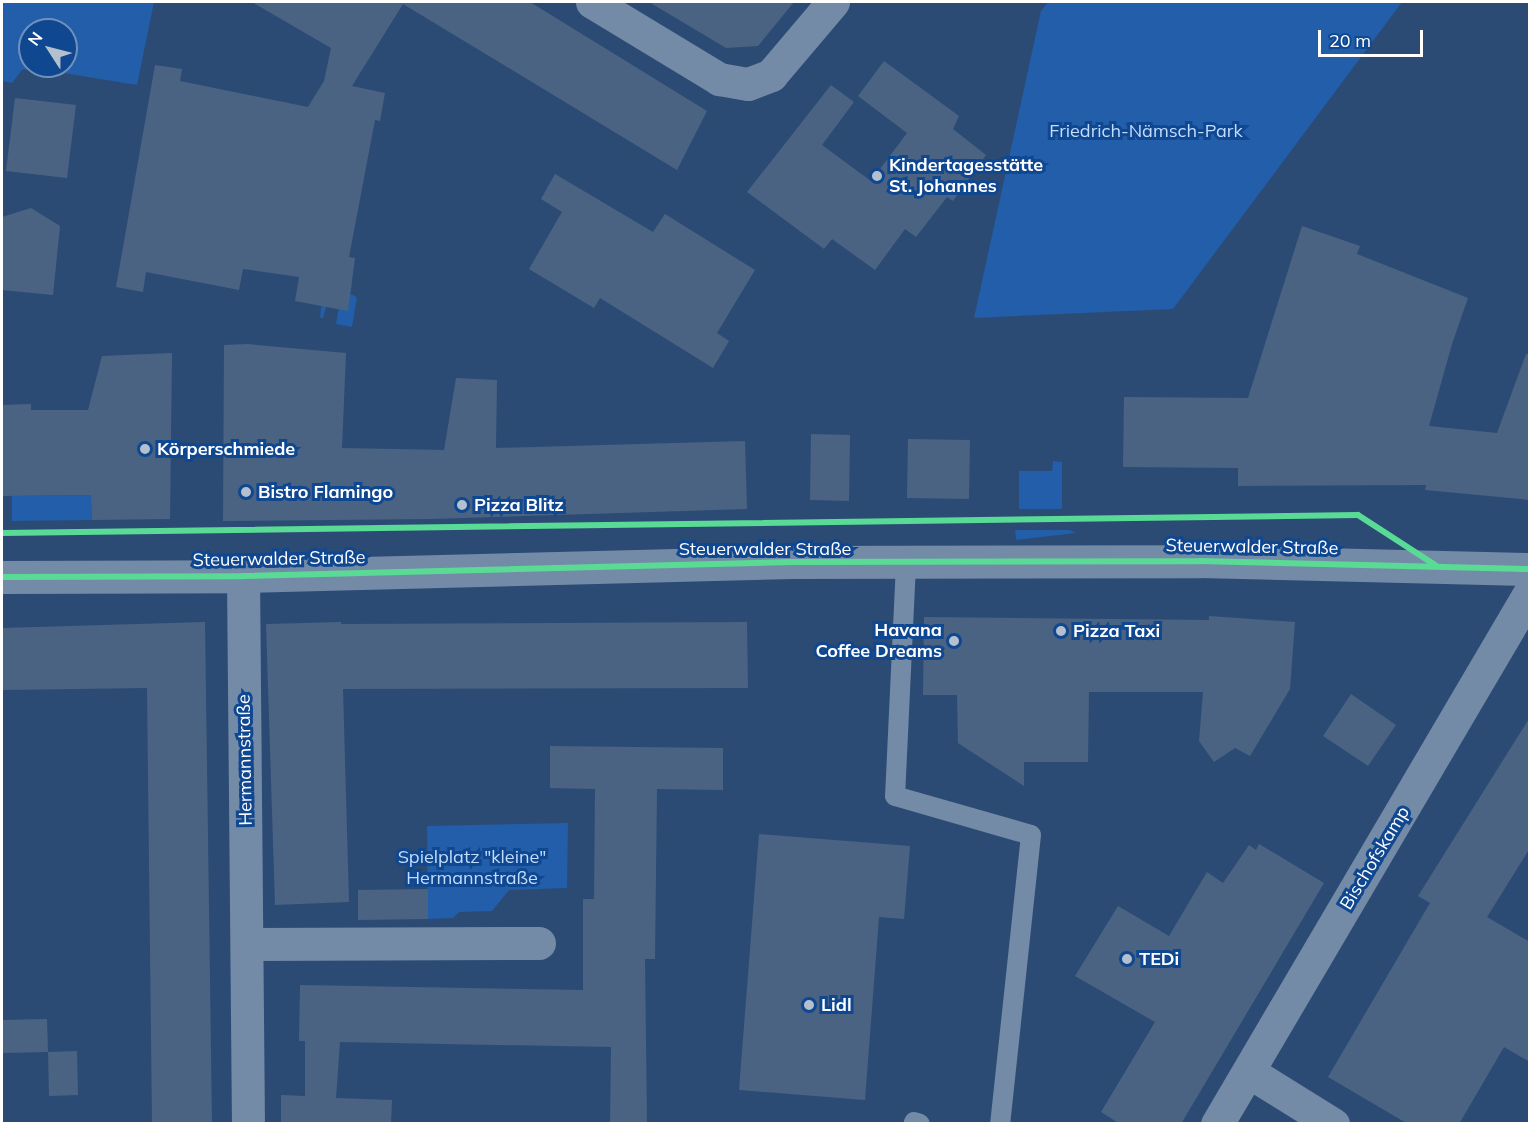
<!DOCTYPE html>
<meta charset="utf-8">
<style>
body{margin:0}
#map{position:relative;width:1531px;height:1125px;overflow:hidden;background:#2c4b74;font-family:Mulish,sans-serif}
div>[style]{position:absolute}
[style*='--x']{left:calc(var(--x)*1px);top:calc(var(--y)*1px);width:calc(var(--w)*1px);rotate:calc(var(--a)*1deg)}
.green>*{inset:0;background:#225ea9}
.building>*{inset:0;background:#4a6383}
.service>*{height:20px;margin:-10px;padding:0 10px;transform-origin:10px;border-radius:10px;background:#748ba7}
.minor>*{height:33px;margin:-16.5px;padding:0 16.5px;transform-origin:16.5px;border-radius:16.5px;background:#748ba7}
.tertiary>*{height:33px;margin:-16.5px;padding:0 16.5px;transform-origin:16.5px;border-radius:16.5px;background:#748ba7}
.cycleway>*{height:6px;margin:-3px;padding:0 3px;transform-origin:3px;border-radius:3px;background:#5adb95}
.dots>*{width:16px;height:16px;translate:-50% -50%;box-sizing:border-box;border:3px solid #0f4791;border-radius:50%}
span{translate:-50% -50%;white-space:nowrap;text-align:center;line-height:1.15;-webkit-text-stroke:6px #0f4791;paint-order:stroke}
.park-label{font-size:18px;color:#c2ddfe}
.poi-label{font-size:18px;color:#fff;font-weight:700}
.left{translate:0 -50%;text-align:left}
.right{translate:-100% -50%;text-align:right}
.street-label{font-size:18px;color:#fff}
.frame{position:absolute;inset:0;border:3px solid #fff;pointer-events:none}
.north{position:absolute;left:18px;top:18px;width:60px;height:60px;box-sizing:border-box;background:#0f4791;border:2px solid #6f91bd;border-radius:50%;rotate:306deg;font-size:16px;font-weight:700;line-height:24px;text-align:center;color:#fff}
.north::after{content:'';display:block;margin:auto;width:21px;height:27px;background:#b5c0ce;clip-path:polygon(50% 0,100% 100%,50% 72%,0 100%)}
.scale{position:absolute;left:1318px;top:30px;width:105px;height:27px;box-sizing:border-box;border:3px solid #fff;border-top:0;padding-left:8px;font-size:18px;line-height:21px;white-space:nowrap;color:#fff;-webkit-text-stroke:4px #0f4791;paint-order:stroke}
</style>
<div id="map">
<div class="green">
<i style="clip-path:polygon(evenodd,2px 2px,154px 2px,137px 85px,33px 68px,22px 70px,12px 83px,2px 81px,2px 2px,30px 30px,66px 30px,66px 66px,30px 66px,30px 30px)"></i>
<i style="clip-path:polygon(1048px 2px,1402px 2px,1173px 309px,974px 318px,1041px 11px)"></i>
<i style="clip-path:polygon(324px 280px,352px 284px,350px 294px,357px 297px,352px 327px,336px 324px,339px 307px,327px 304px,323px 318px,320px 318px)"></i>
<i style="clip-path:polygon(1053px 461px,1062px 462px,1062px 509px,1019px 509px,1019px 471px,1052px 471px)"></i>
<i style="clip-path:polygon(91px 495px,92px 520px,12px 521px,12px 496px)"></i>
<i style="clip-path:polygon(1015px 530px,1070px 530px,1076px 533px,1016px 540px)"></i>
<i style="clip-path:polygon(568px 823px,567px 888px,509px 890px,492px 911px,459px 912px,453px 918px,428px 919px,427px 826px)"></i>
</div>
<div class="building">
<i style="clip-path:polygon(252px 2px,530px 2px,707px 111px,677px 170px,403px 4px,352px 86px,385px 93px,380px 121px,375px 120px,349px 257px,355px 258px,348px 311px,295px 301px,299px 277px,243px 269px,239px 290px,146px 272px,143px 292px,116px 287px,155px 65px,182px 69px,180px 81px,308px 107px,324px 81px,331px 48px)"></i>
<i style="clip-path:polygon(649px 2px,794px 2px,758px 46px,726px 48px)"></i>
<i style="clip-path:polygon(884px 61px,959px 116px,953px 129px,986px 155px,953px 201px,947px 197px,916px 237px,905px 229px,875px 270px,832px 239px,824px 249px,747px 192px,831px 85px,854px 102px,822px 145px,871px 181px,907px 133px,858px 96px)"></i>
<i style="clip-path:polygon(15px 98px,76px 105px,67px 178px,6px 171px)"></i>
<i style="clip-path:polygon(555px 174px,653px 232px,665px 214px,755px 270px,717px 333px,729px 341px,713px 368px,600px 298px,594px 308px,529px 269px,562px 212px,541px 199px)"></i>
<i style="clip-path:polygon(31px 208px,60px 226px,53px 295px,2px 290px,2px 217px)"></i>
<i style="clip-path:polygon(1302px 226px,1360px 246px,1357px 254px,1468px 298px,1452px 344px,1429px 426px,1497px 433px,1526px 354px,1530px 354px,1530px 500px,1425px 490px,1426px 485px,1238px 486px,1238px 468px,1123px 467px,1124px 397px,1248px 398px)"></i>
<i style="clip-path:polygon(247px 344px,346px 353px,342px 448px,444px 450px,456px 378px,497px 380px,496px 448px,745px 441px,747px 509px,432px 519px,223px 521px,224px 345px)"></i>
<i style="clip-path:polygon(172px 353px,170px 519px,92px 520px,91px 495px,2px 496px,2px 405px,31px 404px,31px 410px,88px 410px,102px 356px)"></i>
<i style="clip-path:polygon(811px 434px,850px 435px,849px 501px,810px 500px)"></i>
<i style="clip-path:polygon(908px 439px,970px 440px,969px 499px,907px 498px)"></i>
<i style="clip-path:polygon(1209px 616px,1295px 622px,1290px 689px,1250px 756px,1235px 748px,1214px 762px,1199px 741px,1203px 692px,1089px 692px,1088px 762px,1024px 762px,1024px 786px,958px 743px,957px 695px,923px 695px,924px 617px,1209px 620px)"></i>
<i style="clip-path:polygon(205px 622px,212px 1124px,152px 1124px,147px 688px,2px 690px,2px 628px)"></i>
<i style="clip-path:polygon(341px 622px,341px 624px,747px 622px,748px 688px,343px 689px,349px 902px,275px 905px,266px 624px)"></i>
<i style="clip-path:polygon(1351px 694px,1396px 725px,1368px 766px,1323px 736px)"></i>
<i style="clip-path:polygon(1530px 717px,1530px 848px,1487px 917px,1530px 942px,1530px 1062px,1504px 1047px,1459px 1124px,1408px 1124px,1328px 1077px,1430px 903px,1418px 896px)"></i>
<i style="clip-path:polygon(550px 746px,723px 748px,723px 790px,657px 789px,655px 959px,645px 959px,647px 1124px,610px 1124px,611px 1047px,340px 1042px,336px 1098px,392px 1100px,391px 1124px,281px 1124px,281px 1095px,305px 1096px,305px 1041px,299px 1041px,300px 985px,583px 990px,583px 899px,594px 899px,595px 789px,550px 788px)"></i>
<i style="clip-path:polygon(759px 834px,910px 846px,904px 919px,879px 917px,865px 1100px,739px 1090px)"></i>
<i style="clip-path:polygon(1259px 844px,1324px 883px,1181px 1124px,1120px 1124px,1101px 1112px,1155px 1022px,1075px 976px,1118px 906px,1169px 936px,1207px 872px,1223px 883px,1249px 845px,1256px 850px)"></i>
<i style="clip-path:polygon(428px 889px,428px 919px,358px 920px,358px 890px)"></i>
<i style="clip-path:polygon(47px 1019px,48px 1052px,2px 1053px,2px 1020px)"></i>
<i style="clip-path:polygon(77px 1051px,78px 1095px,49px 1096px,48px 1052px)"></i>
</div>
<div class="service">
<i style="--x:906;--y:564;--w:232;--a:92.7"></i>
<i style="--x:895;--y:796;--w:141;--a:16"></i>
<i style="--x:1031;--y:835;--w:291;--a:96.1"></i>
<i style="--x:914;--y:1122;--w:6;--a:18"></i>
</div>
<div class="minor">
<i style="--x:592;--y:2;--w:149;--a:31.2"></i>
<i style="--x:719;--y:79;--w:29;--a:10"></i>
<i style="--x:748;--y:84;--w:25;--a:-21"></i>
<i style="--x:771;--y:75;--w:96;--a:-49.7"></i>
<i style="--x:243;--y:576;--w:548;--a:89.48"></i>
<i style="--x:247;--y:944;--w:292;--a:-0.2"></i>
<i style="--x:1249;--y:1072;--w:99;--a:31.8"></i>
<i style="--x:1217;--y:1124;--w:617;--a:-59.53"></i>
</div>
<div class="tertiary">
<i style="--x:2;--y:577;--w:241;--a:-0.2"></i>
<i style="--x:243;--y:576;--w:549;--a:-1.46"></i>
<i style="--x:792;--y:562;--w:408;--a:-0.1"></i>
<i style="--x:1200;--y:561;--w:330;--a:1.4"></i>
</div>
<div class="cycleway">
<i style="--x:2;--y:533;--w:1356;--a:-0.76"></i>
<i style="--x:1358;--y:515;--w:92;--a:33"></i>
<i style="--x:2;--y:577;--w:241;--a:-0.2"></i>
<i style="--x:243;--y:576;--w:549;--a:-1.46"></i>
<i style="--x:792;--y:562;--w:408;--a:-0.1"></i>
<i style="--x:1200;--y:561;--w:330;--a:1.4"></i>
</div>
<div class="dots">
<i style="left:877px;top:176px;background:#b5c0ce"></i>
<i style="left:145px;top:449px;background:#b5c0ce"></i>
<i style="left:246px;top:492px;background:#b5c0ce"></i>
<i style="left:462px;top:505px;background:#b5c0ce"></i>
<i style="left:1061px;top:631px;background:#b5c0ce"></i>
<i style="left:954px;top:641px;background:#b5c0ce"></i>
<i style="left:1127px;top:959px;background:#b5c0ce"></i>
<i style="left:809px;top:1005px;background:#b5c0ce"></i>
</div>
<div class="park-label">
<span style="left:1146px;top:131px">Friedrich-Nämsch-Park</span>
<span style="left:472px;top:868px">Spielplatz "kleine"<br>Hermannstraße</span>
</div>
<div class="poi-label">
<span class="left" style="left:889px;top:176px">Kindertagesstätte<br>St. Johannes</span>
<span class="left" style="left:157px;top:449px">Körperschmiede</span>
<span class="left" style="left:258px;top:492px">Bistro Flamingo</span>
<span class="left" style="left:474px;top:505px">Pizza Blitz</span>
<span class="right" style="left:942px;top:641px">Havana<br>Coffee Dreams</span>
<span class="left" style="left:1073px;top:631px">Pizza Taxi</span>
<span class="left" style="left:1139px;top:959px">TEDi</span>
<span class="left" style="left:821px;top:1005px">Lidl</span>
</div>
<div class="street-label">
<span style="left:1252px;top:547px;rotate:1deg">Steuerwalder Straße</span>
<span style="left:765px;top:549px">Steuerwalder Straße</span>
<span style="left:279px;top:559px;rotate:-1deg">Steuerwalder Straße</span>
<span style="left:245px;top:760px;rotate:-91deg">Hermannstraße</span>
<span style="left:1375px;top:858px;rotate:-59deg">Bischofskamp</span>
</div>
<div class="frame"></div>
<div class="north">N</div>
<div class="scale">20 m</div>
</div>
